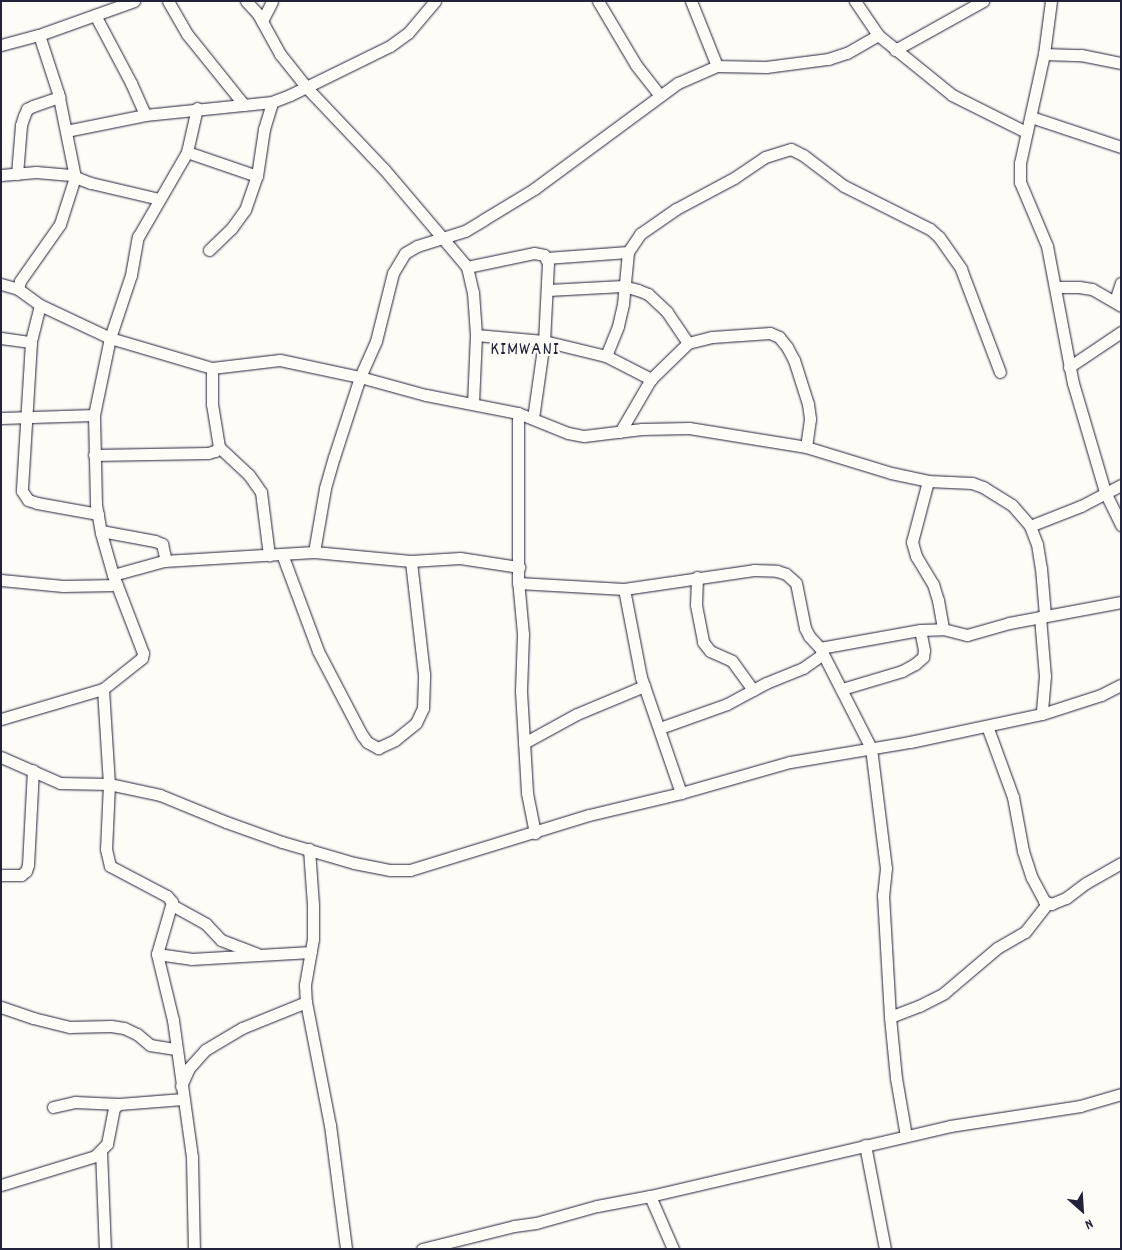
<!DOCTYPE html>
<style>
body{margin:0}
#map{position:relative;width:1122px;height:1250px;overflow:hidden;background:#fdfcf7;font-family:Dekko,sans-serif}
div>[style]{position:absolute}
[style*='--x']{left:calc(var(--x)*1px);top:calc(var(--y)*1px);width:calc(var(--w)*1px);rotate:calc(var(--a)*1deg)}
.roads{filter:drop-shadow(0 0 1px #22223b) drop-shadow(0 0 1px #22223b)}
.minor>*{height:11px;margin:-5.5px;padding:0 5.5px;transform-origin:5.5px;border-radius:5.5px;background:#fdfcf7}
span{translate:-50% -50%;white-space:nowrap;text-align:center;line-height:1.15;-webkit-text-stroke:4.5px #fdfcf7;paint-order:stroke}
.quarter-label{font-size:19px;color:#22223b;letter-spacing:1px}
.frame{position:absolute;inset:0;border:2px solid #22223b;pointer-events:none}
.north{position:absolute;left:1057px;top:1185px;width:50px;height:50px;-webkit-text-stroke:4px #fdfcf7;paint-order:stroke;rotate:154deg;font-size:14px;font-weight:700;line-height:20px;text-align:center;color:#22223b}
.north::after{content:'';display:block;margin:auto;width:18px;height:22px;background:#22223b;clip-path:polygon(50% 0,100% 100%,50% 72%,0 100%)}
</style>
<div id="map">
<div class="roads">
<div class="minor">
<i style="--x:168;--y:1;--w:38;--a:60"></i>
<i style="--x:187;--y:34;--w:91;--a:51.2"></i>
<i style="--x:246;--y:1;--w:18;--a:47"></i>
<i style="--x:258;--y:14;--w:46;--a:61.2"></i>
<i style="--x:280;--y:54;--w:43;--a:51.5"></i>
<i style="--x:307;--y:88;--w:112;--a:46.5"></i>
<i style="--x:384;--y:169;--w:128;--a:49.7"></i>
<i style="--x:467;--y:267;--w:26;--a:77"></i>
<i style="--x:473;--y:292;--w:43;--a:86"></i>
<i style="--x:476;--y:335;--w:68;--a:92.5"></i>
<i style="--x:598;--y:1;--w:74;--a:59.3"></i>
<i style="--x:636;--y:65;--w:39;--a:52"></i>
<i style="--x:691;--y:1;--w:70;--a:68.2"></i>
<i style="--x:855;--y:1;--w:41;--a:55.9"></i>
<i style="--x:878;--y:35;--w:95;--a:39"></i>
<i style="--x:952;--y:95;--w:83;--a:26.6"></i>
<i style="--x:1051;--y:1;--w:53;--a:97.5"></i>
<i style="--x:1044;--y:54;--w:112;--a:102.4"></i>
<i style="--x:1020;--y:163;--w:19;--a:90"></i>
<i style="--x:1020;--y:182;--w:69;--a:67.1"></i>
<i style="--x:1047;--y:246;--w:139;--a:79.3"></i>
<i style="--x:1073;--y:383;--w:114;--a:73.6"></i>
<i style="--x:1105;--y:492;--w:37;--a:64"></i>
<i style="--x:95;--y:15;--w:77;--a:62.1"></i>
<i style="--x:131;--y:83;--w:35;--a:66"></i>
<i style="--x:262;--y:21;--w:22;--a:-63"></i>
<i style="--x:1;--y:45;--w:39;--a:-15"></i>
<i style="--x:39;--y:35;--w:101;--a:-19.7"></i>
<i style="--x:895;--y:50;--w:101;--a:-29.1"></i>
<i style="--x:1044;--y:54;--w:37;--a:2"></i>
<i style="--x:1081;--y:55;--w:41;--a:11.3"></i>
<i style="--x:1031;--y:117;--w:95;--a:18.4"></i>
<i style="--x:66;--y:131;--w:81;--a:-11.4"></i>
<i style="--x:145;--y:115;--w:128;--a:-5.8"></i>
<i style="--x:272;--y:102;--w:19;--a:-21"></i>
<i style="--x:290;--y:95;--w:111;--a:-26.1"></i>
<i style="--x:390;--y:46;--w:22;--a:-36"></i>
<i style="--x:408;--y:33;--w:42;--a:-49.8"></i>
<i style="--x:187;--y:152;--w:74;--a:18.9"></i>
<i style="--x:17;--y:174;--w:49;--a:-85.3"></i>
<i style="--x:21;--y:125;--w:9;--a:-72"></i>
<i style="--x:24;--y:116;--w:8;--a:-67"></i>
<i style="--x:27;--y:109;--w:7;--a:-27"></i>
<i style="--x:33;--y:106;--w:28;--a:-19"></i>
<i style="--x:1;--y:175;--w:35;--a:-5"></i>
<i style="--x:36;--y:172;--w:38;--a:5"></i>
<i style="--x:75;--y:177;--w:17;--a:21"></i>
<i style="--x:91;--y:183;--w:70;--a:13.2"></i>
<i style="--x:209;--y:250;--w:30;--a:-44"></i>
<i style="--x:231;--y:229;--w:24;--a:-54"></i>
<i style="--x:245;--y:210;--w:36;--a:-71"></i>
<i style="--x:257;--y:176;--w:48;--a:-81.5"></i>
<i style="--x:264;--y:129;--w:28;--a:-73"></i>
<i style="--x:546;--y:258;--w:82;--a:-4.2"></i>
<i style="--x:467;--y:267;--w:68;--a:-11.8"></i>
<i style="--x:534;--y:253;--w:10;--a:11"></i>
<i style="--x:544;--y:255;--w:9;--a:63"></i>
<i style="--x:548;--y:263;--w:78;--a:92.9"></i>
<i style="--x:544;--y:341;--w:78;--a:98.1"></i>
<i style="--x:1;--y:284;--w:18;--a:16"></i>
<i style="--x:18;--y:289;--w:27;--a:36"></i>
<i style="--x:40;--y:305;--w:77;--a:25.2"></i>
<i style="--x:110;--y:338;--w:106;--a:16.4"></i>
<i style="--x:212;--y:368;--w:68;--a:-6.7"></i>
<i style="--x:280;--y:360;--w:82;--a:12"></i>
<i style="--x:360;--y:377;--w:68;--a:15.3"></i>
<i style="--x:426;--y:395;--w:94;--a:11.1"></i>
<i style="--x:518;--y:413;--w:54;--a:21.8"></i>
<i style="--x:568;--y:433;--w:16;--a:11"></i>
<i style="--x:584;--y:436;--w:58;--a:-6.9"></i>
<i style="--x:642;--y:429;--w:47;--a:-1.2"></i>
<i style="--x:689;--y:428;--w:119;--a:9.2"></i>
<i style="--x:806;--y:447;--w:89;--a:17"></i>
<i style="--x:891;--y:473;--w:38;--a:12"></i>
<i style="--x:928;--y:481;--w:44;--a:2.6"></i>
<i style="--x:972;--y:483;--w:12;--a:20"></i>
<i style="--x:983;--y:487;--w:34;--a:32"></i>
<i style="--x:1012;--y:505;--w:28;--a:49"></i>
<i style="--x:1030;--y:526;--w:19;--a:69"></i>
<i style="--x:1037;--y:544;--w:24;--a:81"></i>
<i style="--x:1041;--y:568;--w:48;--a:85.2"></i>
<i style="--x:1056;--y:287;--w:23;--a:0"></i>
<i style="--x:1079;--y:287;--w:13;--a:9"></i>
<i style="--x:1092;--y:289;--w:34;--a:30"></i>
<i style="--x:18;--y:289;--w:8;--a:-76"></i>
<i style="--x:20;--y:281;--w:70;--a:-54.9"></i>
<i style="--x:60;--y:224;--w:49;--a:-72.3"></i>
<i style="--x:75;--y:177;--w:86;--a:-101.4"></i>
<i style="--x:58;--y:93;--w:61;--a:-108.1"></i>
<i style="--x:548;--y:290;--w:75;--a:-3.1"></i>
<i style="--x:623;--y:286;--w:16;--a:15"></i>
<i style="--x:638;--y:290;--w:11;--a:22"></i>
<i style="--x:648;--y:294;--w:26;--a:43"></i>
<i style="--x:667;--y:312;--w:37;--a:56"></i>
<i style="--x:1115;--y:301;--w:19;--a:-72"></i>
<i style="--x:40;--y:305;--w:38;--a:104"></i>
<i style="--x:31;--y:342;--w:149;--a:93.5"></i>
<i style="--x:22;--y:491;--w:11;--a:56"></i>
<i style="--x:28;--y:500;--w:9;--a:18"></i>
<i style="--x:37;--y:503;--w:62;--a:10.2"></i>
<i style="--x:476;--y:335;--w:68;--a:5"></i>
<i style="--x:544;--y:341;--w:64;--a:13.6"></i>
<i style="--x:606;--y:356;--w:51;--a:27.1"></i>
<i style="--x:1;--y:338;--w:30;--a:8"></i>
<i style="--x:606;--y:356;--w:32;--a:-68"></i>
<i style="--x:618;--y:326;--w:23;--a:-77"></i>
<i style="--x:623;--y:304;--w:52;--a:-84.5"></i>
<i style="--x:628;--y:252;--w:22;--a:-56"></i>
<i style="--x:640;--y:234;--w:44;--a:-34.8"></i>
<i style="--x:676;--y:209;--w:66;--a:-28.1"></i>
<i style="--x:734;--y:178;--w:37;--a:-34"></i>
<i style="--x:765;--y:157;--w:27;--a:-17"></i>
<i style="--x:791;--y:149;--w:13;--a:27"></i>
<i style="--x:803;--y:155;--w:51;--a:37.1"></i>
<i style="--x:844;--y:186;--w:96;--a:26.6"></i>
<i style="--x:930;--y:229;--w:12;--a:42"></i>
<i style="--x:939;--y:237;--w:39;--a:55"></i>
<i style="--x:961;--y:269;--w:110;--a:69.3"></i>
<i style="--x:1069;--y:367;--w:63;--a:-33.9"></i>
<i style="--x:518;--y:413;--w:167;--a:90"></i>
<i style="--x:518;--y:580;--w:54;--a:84.7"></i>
<i style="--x:523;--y:634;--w:57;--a:92"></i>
<i style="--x:521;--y:691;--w:102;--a:86.6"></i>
<i style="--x:527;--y:793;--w:41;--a:78.7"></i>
<i style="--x:1;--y:418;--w:93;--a:-1.8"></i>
<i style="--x:620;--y:432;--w:61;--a:-59.7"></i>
<i style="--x:651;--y:379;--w:52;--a:-44.2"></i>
<i style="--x:688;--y:343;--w:25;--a:-14"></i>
<i style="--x:712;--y:337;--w:58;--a:-3.9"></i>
<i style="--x:770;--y:333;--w:10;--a:24"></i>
<i style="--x:779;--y:337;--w:13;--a:51"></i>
<i style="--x:787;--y:347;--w:15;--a:62"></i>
<i style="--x:794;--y:360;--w:46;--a:72.3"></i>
<i style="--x:808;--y:404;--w:15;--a:82"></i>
<i style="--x:810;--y:419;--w:28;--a:98"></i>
<i style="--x:219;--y:447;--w:41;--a:43"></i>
<i style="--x:249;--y:475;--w:21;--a:55"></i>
<i style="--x:261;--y:492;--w:64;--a:82.8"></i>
<i style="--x:94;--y:455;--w:114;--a:-1"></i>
<i style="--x:208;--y:453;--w:7;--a:-16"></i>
<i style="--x:215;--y:451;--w:6;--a:-45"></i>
<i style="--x:219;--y:447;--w:44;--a:-99.2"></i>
<i style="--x:212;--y:404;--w:36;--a:-90"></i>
<i style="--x:928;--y:481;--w:63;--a:104.7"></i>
<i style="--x:912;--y:542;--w:15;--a:74"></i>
<i style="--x:916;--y:556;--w:33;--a:59"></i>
<i style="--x:933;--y:584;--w:17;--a:73"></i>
<i style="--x:938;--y:600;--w:29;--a:80"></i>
<i style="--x:1030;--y:526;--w:55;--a:-21.4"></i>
<i style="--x:1081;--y:506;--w:45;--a:-27.7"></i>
<i style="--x:101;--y:531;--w:55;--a:10.5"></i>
<i style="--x:155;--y:541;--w:8;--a:23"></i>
<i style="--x:162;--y:544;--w:17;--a:77"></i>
<i style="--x:314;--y:552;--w:65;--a:-80.2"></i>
<i style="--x:325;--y:488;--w:32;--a:-74"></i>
<i style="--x:334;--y:457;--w:84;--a:-72"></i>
<i style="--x:360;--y:377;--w:39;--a:-66"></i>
<i style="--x:376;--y:341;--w:70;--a:-76"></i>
<i style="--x:393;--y:273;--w:23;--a:-59"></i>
<i style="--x:405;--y:253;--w:14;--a:-30"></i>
<i style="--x:417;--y:246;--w:50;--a:-17.4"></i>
<i style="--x:465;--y:231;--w:21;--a:-31"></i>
<i style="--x:483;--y:220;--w:60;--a:-31.3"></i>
<i style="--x:534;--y:189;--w:179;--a:-36.4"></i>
<i style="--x:678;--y:83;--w:43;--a:-23.6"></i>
<i style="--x:717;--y:66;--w:49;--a:1.2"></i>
<i style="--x:766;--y:67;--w:63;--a:-7.4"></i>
<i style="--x:828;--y:59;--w:20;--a:-18"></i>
<i style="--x:847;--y:53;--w:36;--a:-30"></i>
<i style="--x:282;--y:554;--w:103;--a:69.6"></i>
<i style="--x:318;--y:651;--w:95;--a:62.4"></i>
<i style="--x:362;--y:735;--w:9;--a:54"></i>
<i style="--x:367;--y:742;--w:13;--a:29"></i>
<i style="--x:378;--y:748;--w:19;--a:-25"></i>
<i style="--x:395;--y:740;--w:27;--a:-39"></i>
<i style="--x:416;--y:723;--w:17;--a:-65"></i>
<i style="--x:423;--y:708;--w:34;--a:-88"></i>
<i style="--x:424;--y:674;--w:114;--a:-96.6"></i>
<i style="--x:113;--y:575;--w:53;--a:-15.4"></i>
<i style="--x:164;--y:561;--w:150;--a:-3.4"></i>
<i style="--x:314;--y:552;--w:97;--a:5.3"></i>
<i style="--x:411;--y:561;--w:49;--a:-3.5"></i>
<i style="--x:460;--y:558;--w:60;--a:8.7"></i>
<i style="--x:697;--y:577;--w:28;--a:92"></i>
<i style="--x:696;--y:605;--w:38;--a:79"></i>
<i style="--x:703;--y:642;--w:11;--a:52"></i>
<i style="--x:710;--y:651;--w:24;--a:24"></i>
<i style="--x:732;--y:661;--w:36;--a:54"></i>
<i style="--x:1;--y:580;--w:62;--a:5.5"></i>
<i style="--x:63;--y:586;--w:54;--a:-1.1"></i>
<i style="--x:518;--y:583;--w:106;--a:3.2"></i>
<i style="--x:624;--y:589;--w:131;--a:-8.3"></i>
<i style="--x:754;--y:570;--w:23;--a:2"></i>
<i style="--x:777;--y:571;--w:9;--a:18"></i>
<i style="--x:786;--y:574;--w:13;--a:42"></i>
<i style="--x:796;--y:583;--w:46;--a:78.7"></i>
<i style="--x:805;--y:628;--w:9;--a:63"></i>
<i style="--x:809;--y:636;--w:16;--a:47"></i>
<i style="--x:820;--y:648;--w:102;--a:-10.2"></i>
<i style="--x:920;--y:630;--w:23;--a:-2"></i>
<i style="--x:943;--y:629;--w:25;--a:14"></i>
<i style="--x:967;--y:635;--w:44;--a:-15.9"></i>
<i style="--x:1009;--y:623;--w:114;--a:-10.6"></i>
<i style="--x:624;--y:589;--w:90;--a:79.1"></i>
<i style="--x:641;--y:677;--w:123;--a:71"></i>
<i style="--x:1040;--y:617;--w:59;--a:85.2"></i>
<i style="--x:1045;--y:676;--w:38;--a:95"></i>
<i style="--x:820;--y:648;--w:112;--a:63"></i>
<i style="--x:871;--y:748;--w:121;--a:82.9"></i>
<i style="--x:886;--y:868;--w:27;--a:96"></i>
<i style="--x:883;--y:895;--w:122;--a:86.7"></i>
<i style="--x:890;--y:1017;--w:61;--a:84.4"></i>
<i style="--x:896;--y:1078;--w:59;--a:80.2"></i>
<i style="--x:103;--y:689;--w:95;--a:86.4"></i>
<i style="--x:109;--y:784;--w:65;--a:92.6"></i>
<i style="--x:106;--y:849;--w:17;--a:77"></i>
<i style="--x:110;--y:866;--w:64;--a:27.8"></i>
<i style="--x:167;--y:896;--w:8;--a:50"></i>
<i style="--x:172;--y:902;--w:54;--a:106.1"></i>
<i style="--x:157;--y:954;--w:68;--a:76.4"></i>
<i style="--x:173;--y:1020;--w:138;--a:82.1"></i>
<i style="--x:192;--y:1157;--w:92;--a:88.8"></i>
<i style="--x:842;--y:689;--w:63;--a:-16.7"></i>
<i style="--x:902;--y:671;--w:15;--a:-28"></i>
<i style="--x:915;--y:664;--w:11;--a:-41"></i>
<i style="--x:923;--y:657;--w:7;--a:-82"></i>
<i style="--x:924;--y:650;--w:20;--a:-101"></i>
<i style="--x:1;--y:719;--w:106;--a:-16.4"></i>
<i style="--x:103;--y:689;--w:50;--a:-38.5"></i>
<i style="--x:142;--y:658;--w:5;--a:-79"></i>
<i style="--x:143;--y:653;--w:84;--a:-111"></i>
<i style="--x:113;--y:575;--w:44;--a:-105.9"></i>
<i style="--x:101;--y:533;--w:29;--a:-100"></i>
<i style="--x:96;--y:504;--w:89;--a:-91.3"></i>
<i style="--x:94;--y:415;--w:79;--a:-78.3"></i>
<i style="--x:110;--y:338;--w:66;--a:-71.6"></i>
<i style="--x:131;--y:275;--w:39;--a:-80"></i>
<i style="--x:138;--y:237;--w:98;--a:-60"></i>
<i style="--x:187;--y:152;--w:45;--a:-77.2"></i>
<i style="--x:987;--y:726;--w:76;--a:69.9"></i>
<i style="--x:1013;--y:797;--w:55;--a:79.5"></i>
<i style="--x:1023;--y:851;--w:28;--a:72"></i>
<i style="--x:1032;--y:878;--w:26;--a:62"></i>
<i style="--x:1044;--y:901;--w:8;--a:23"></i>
<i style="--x:1051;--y:904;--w:16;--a:-22"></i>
<i style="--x:1066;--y:898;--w:25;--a:-37"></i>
<i style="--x:1086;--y:883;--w:40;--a:-29.7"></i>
<i style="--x:660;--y:728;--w:71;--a:-19.7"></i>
<i style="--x:727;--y:704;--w:44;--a:-28.3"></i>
<i style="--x:766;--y:683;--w:40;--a:-22"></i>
<i style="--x:803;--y:668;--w:24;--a:-35"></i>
<i style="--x:524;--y:743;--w:60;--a:-28.7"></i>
<i style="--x:577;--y:714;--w:73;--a:-22.7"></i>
<i style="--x:1;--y:757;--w:64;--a:23.8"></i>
<i style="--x:60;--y:783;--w:49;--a:1.2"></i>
<i style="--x:109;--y:784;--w:52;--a:12.2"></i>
<i style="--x:160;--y:795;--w:71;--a:22.2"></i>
<i style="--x:226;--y:822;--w:59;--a:19.7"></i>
<i style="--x:282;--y:842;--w:75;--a:16.3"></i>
<i style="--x:354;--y:863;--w:37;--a:11"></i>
<i style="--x:390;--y:870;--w:20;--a:0"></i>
<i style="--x:410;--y:870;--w:187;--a:-17.1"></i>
<i style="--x:589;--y:815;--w:95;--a:-13.4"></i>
<i style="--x:681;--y:793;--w:113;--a:-15.9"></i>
<i style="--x:790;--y:762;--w:122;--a:-9.5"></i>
<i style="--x:910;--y:742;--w:135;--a:-12"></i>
<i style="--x:1042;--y:714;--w:62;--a:-17.9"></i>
<i style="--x:1101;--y:695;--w:22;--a:-27"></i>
<i style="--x:309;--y:849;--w:56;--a:85.9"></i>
<i style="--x:313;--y:905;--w:34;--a:90"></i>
<i style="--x:313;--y:939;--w:47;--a:99.9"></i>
<i style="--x:305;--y:985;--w:17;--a:87"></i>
<i style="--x:306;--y:1002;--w:125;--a:79"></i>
<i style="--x:330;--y:1125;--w:125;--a:82.6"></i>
<i style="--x:1;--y:875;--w:20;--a:0"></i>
<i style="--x:21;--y:875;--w:6;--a:-39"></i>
<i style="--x:26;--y:871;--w:6;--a:-72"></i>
<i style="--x:28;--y:865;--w:95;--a:-87"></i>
<i style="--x:172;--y:905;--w:39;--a:29"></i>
<i style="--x:206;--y:924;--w:22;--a:47"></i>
<i style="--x:221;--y:940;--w:39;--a:21"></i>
<i style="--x:157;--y:954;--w:34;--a:8"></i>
<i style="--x:191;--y:959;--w:120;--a:-3.3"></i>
<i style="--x:1;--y:1007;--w:34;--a:19"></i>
<i style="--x:33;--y:1018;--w:38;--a:14"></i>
<i style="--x:70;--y:1027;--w:41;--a:-1.4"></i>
<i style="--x:111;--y:1026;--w:13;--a:9"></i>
<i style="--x:124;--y:1028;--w:14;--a:25"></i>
<i style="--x:137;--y:1034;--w:17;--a:40"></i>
<i style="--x:150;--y:1045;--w:26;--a:9"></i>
<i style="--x:890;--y:1017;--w:31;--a:-21"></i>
<i style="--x:919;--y:1006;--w:28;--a:-27"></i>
<i style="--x:944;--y:993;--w:70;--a:-40.3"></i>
<i style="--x:997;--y:948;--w:32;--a:-30"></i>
<i style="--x:1025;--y:932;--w:37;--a:-52"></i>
<i style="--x:181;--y:1086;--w:20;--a:-66"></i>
<i style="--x:189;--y:1068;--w:24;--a:-48"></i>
<i style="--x:205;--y:1050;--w:43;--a:-30.7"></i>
<i style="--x:242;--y:1028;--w:69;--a:-22.1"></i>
<i style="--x:53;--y:1107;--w:23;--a:-13"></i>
<i style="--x:75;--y:1102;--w:44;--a:2.6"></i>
<i style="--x:865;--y:1145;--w:106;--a:79.1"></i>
<i style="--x:101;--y:1151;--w:98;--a:87.7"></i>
<i style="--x:1;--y:1185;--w:98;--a:-17.1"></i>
<i style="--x:95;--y:1156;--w:17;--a:-45"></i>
<i style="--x:107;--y:1144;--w:37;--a:-79"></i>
<i style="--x:114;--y:1108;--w:6;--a:-39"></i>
<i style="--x:119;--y:1104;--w:64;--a:-4.5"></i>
<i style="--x:650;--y:1196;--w:58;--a:66.5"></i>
<i style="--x:422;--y:1249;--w:95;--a:-14"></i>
<i style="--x:514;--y:1226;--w:22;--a:-8"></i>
<i style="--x:536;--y:1223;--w:63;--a:-15.6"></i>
<i style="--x:597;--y:1206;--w:54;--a:-10.7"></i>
<i style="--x:650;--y:1196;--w:308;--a:-13.1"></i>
<i style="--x:950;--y:1126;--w:132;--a:-8.7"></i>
<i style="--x:1080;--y:1106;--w:43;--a:-16.3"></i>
</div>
</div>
<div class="quarter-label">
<span style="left:525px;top:351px">KIMWANI</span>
</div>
<div class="frame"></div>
<div class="north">N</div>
</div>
